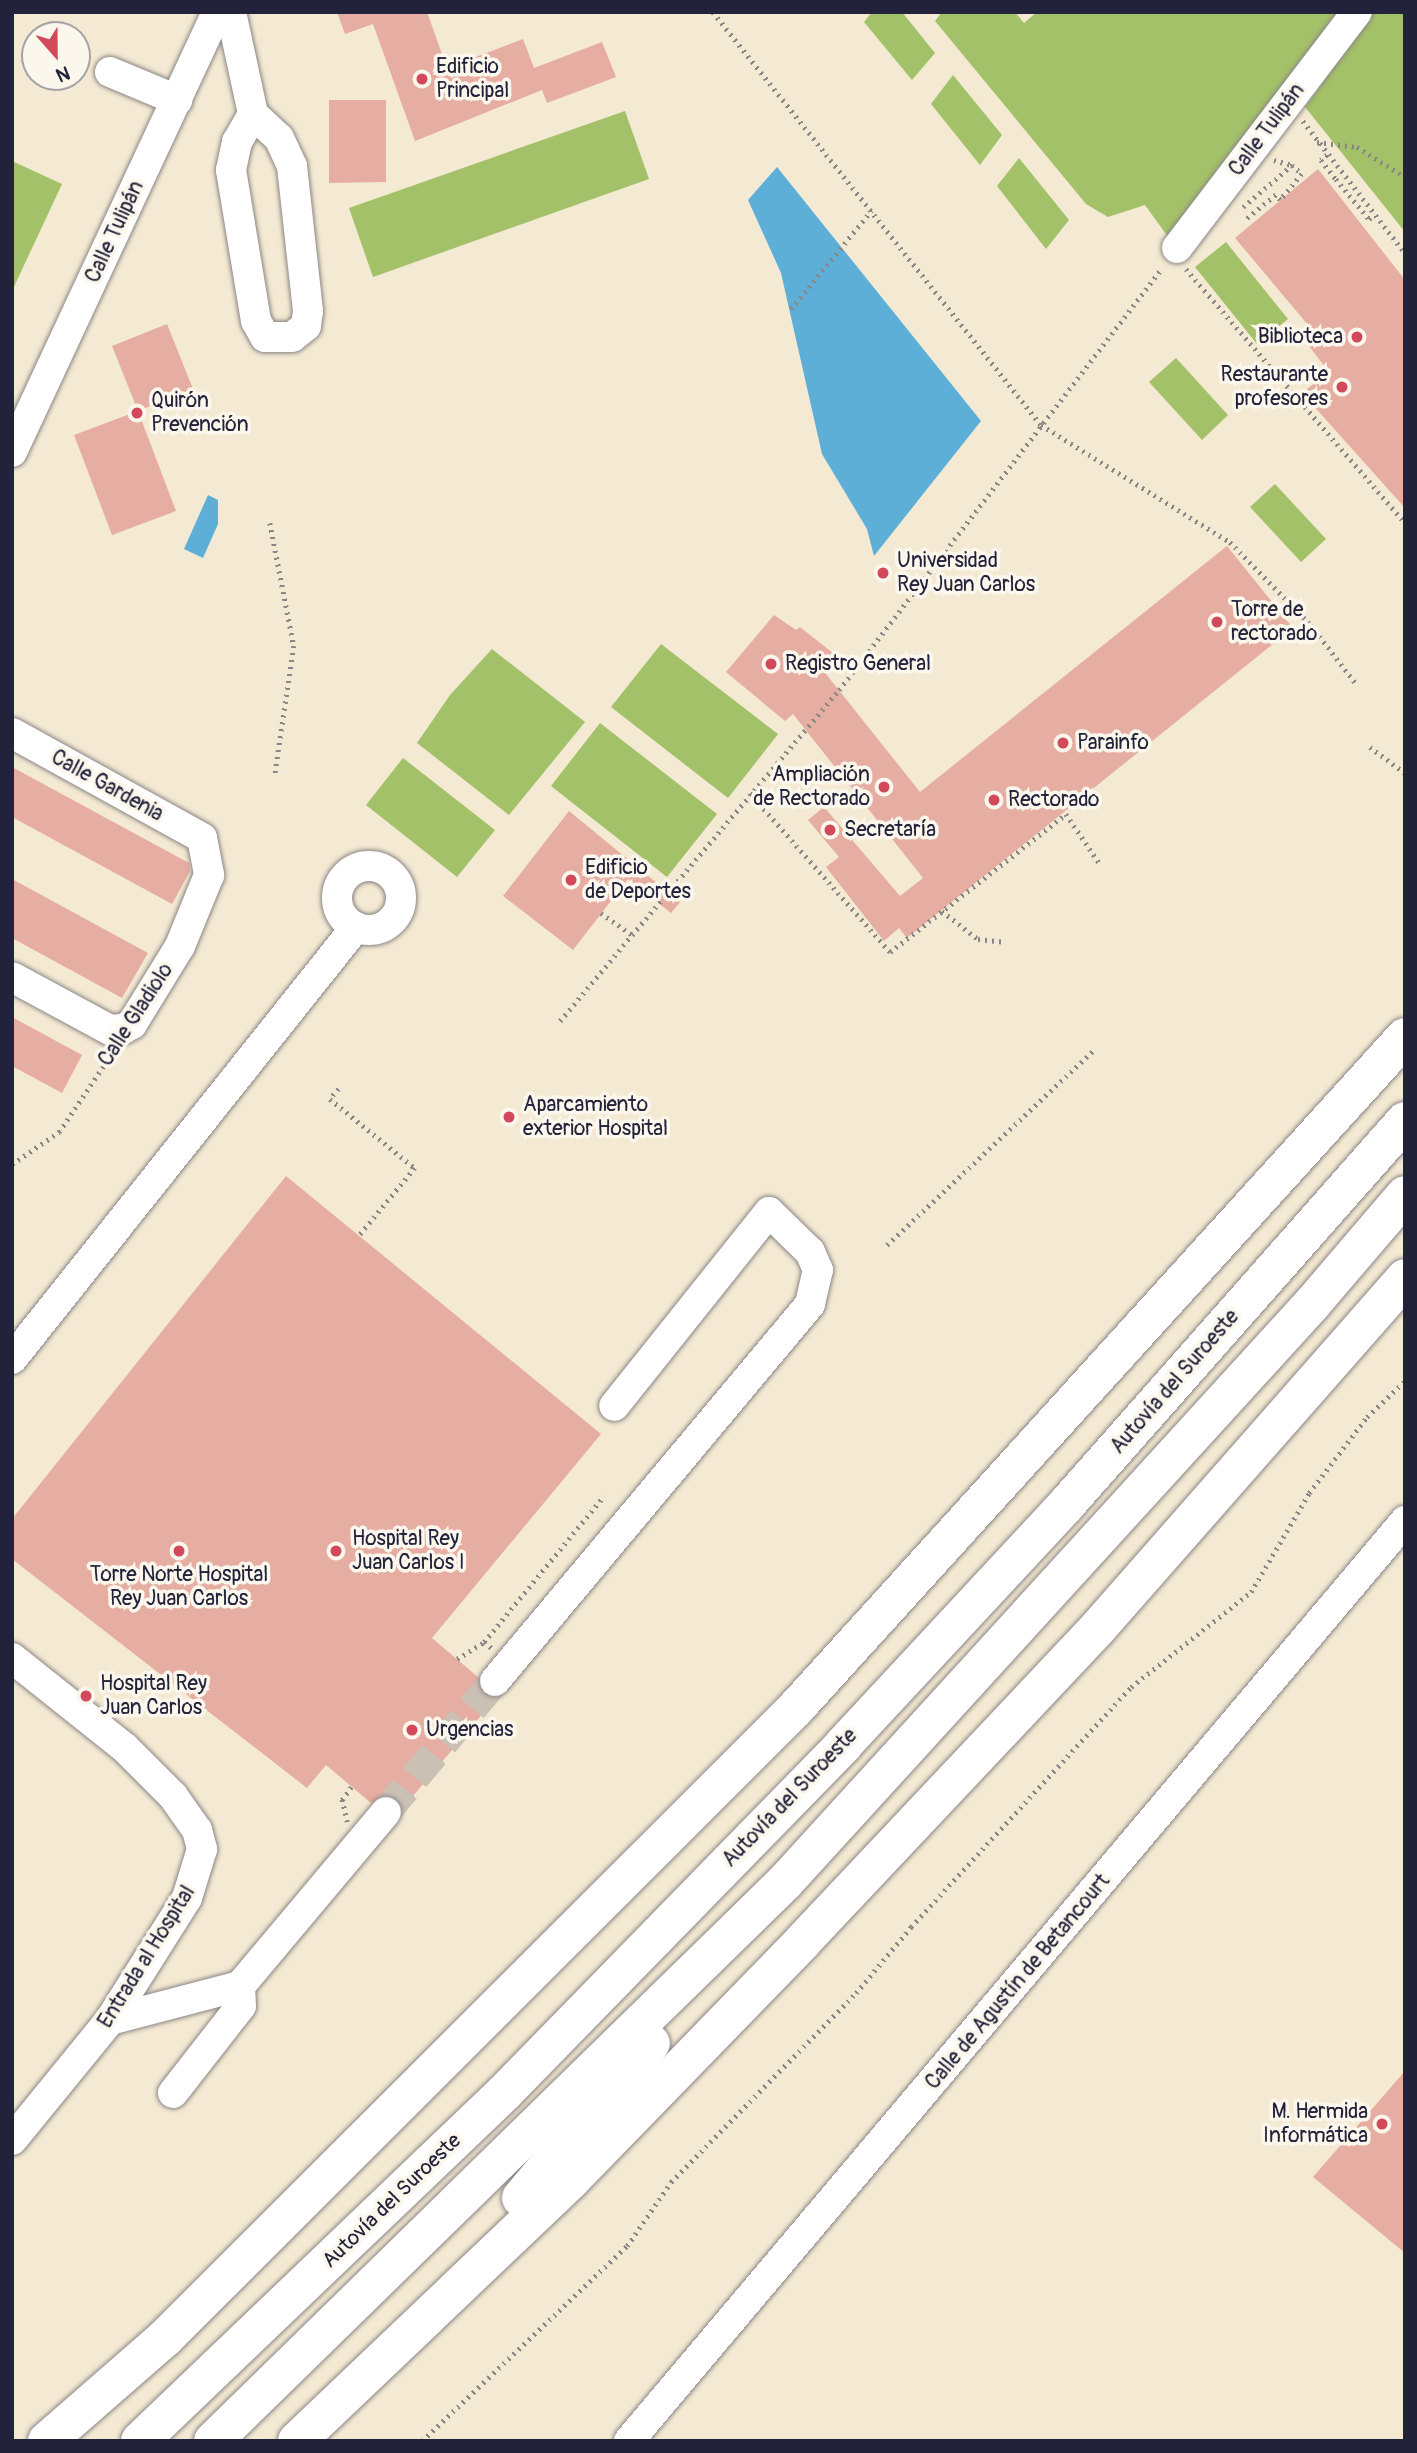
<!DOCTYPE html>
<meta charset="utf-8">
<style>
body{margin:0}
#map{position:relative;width:1417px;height:2453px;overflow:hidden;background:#f4e9d2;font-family:Pangolin,sans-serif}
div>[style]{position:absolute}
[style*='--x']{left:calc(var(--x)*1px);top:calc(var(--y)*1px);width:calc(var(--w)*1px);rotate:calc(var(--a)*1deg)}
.green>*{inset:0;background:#a3c168}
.water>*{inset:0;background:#5dafd8}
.building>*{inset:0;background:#e6ada2}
.minor-tunnel>*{height:30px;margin-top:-15px;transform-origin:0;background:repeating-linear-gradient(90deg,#cac1b4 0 30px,transparent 0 45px)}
.path>*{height:4.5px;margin-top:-2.25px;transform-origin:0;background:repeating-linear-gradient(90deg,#8b8686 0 2px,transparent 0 7px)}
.roads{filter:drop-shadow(0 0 2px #8b8686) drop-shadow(0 0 2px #8b8686)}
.minor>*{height:30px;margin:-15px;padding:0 15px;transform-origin:15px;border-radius:15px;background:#fff}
.minor>.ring{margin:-15px;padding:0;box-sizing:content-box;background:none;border:30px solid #fff;border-radius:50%}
.highway>*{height:38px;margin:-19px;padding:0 19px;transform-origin:19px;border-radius:19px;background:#fff}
.dots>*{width:19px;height:19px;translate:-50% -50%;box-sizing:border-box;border:4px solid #fbf7ec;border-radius:50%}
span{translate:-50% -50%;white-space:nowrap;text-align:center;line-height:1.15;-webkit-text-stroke:7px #fbf7ec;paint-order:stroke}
.poi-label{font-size:21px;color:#22223b}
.left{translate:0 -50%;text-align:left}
.right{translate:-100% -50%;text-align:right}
.street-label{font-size:21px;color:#22223b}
.frame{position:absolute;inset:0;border:14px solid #22223b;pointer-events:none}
.north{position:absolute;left:21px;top:21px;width:70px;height:70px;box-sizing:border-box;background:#fbf7ec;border:2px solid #a4a2a5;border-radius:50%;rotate:159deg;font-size:19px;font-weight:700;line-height:28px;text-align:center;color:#22223b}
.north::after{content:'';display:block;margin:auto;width:24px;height:32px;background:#d1495b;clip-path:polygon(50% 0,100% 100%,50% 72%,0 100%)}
</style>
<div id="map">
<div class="green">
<i style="clip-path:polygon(872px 12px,902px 12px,935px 53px,912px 80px,864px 22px)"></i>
<i style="clip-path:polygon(942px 12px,1015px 12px,1024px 23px,1037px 12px,1338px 12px,1171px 241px,1145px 205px,1108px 217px,1086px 204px,935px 21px)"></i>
<i style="clip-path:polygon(1374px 12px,1403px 12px,1405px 19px,1405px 232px,1305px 107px)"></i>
<i style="clip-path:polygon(953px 75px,1002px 135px,980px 165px,931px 104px)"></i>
<i style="clip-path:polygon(625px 111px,649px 179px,373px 277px,349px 208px)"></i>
<i style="clip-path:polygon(1019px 158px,1069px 220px,1046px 249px,997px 186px)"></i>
<i style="clip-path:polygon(12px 161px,62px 184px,12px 291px)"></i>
<i style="clip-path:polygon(1226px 242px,1288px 319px,1257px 344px,1195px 267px)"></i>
<i style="clip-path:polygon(1176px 358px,1228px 415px,1202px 440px,1149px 382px)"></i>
<i style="clip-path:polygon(1275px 484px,1326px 539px,1301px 562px,1250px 507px)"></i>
<i style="clip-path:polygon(661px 644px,778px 734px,728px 798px,611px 707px)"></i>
<i style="clip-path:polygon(492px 649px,585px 722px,509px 815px,417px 743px,450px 695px)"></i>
<i style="clip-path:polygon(600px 723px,717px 814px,667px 877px,551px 786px)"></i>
<i style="clip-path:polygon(403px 758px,495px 830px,457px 877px,366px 805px)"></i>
</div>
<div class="water">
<i style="clip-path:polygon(777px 167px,981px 421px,874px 556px,867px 529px,822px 454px,781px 273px,748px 200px)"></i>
<i style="clip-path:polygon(208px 495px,218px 500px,218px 524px,203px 558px,184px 549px)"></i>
</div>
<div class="building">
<i style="clip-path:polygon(337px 12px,427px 12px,447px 68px,523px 39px,534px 68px,602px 42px,616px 77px,547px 103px,542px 90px,415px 141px,373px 24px,345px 34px)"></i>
<i style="clip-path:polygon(329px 100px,386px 100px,386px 182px,329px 183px)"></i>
<i style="clip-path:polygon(1318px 169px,1405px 280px,1405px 508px,1302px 393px,1329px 372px,1305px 341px,1314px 332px,1235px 238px)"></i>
<i style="clip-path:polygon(167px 324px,193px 389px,138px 411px,112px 346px)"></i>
<i style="clip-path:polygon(138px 411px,176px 511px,112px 535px,74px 435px)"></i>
<i style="clip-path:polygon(1227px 546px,1293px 628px,907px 938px,899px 928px,884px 941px,826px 867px,839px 857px,808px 820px,824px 807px,900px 896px,923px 878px,793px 714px,785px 721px,726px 672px,774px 615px,796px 630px,800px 627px,838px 657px,822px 669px,920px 792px)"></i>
<i style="clip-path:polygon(12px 767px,189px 863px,190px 871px,172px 904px,12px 817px)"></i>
<i style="clip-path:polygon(569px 811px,680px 902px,671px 913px,628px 879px,573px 950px,503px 896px)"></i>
<i style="clip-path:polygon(12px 879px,148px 953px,122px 998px,12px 938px)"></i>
<i style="clip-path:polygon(12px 1017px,82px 1055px,62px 1093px,12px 1066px)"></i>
<i style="clip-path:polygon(286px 1176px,601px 1434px,432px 1638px,478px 1677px,483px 1694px,496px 1698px,403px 1808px,388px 1795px,371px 1803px,326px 1765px,307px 1788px,12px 1559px,12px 1519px)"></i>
<i style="clip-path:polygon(1405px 2071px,1405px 2253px,1313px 2177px)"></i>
</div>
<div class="minor-tunnel">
<i style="--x:386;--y:1812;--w:170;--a:-50.2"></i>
</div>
<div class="path">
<i style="--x:713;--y:12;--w:527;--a:51.54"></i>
<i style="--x:1041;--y:425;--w:222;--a:31.8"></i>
<i style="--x:1230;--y:542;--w:116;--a:45.7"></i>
<i style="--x:1311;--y:625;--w:76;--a:52.5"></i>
<i style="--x:1303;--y:121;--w:167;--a:52.3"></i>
<i style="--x:1317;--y:142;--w:40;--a:7.1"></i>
<i style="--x:1357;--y:147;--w:57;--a:32"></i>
<i style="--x:1327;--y:155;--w:8;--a:140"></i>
<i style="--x:1321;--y:160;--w:24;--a:52"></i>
<i style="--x:1336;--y:179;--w:52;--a:50.5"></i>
<i style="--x:1369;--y:219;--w:7;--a:-34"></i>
<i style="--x:1274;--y:160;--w:19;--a:16"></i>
<i style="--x:1243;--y:207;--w:65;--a:-40.6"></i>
<i style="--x:1292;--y:165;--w:13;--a:42"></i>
<i style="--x:1302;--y:174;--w:34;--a:130"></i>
<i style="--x:1280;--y:200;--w:6;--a:-129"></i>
<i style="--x:1276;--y:195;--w:41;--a:140.9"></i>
<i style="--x:1186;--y:269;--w:335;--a:49.2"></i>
<i style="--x:791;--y:309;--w:127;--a:-50.8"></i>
<i style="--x:270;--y:523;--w:125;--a:79"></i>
<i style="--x:294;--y:646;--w:130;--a:98.4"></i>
<i style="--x:1370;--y:747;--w:44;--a:36.6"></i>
<i style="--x:750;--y:793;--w:212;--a:48.6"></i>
<i style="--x:890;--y:952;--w:224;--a:-38.1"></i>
<i style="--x:1066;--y:814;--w:60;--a:55.8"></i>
<i style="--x:942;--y:911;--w:46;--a:37.9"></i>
<i style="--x:978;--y:939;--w:28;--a:6"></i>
<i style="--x:601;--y:913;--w:38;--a:35"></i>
<i style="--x:632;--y:935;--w:321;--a:-49.8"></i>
<i style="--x:839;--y:690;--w:531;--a:-52.57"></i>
<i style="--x:560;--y:1021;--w:112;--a:-50.1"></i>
<i style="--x:339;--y:1089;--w:13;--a:132"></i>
<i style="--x:330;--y:1099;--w:109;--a:39.1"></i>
<i style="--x:415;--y:1168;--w:88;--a:129.5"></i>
<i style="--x:12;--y:1164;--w:57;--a:-34.2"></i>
<i style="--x:59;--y:1132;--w:95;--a:-56.1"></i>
<i style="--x:887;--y:1245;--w:286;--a:-43.3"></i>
<i style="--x:491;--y:1648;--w:9;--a:-139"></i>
<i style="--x:484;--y:1642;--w:189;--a:-50.6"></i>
<i style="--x:457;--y:1659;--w:32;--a:-32"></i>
<i style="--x:347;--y:1822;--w:23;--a:-103"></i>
<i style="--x:342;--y:1800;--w:16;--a:-55"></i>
<i style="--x:422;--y:2441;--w:283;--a:-43.6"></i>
<i style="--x:627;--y:2246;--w:78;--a:-55.5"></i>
<i style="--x:671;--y:2182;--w:264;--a:-45.6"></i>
<i style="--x:856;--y:1993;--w:86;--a:-50.2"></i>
<i style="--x:911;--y:1927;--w:326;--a:-47.5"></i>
<i style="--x:1131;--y:1687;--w:153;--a:-38.4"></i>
<i style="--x:1251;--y:1592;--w:115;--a:-59.6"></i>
<i style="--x:1309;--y:1493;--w:96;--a:-52.7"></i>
<i style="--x:1367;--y:1417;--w:52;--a:-43.5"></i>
</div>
<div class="roads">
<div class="minor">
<i style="--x:231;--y:12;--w:104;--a:77.8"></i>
<i style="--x:253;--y:114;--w:35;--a:43"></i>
<i style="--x:279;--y:138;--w:31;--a:65"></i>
<i style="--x:292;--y:166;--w:146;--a:83.7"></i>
<i style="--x:308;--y:311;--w:15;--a:98"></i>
<i style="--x:306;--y:326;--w:18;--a:142"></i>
<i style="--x:292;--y:337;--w:27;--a:180"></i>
<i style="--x:265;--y:337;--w:18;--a:-119"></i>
<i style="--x:256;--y:321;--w:153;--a:-99.4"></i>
<i style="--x:231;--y:170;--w:29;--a:-78"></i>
<i style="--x:237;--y:142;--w:32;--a:-60"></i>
<i style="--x:110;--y:72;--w:73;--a:22.7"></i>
<i style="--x:1177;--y:248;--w:297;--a:-52.7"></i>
<i style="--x:12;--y:452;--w:485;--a:-65"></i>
<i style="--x:12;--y:733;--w:217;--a:28.9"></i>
<i style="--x:202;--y:838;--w:38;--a:79"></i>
<i style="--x:209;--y:875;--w:77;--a:112.2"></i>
<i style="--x:180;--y:946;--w:92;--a:121.6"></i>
<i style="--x:132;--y:1024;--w:10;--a:151"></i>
<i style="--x:123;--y:1029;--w:13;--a:176"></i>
<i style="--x:110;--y:1030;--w:111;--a:-151.6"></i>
<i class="ring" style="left:337px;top:866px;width:34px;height:34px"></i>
<i style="--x:12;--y:1359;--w:552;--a:-51.47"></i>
<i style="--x:12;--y:1658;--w:144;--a:38.5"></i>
<i style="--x:125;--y:1748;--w:68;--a:45"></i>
<i style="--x:173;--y:1796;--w:42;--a:54.8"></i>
<i style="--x:197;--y:1830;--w:20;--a:75"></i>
<i style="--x:202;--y:1849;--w:51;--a:107"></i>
<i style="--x:187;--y:1898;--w:144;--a:122.3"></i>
<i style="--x:110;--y:2020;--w:155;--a:129.2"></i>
<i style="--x:495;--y:1681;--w:491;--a:-50.1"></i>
<i style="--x:810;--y:1304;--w:35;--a:-77"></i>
<i style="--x:818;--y:1270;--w:20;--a:-114"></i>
<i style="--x:810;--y:1252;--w:57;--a:-135.7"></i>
<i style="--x:769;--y:1212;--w:248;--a:128.6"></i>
<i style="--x:110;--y:2020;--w:134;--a:-14.7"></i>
<i style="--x:240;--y:1986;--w:227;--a:-50"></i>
<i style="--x:173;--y:2093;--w:110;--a:-52"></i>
<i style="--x:241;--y:2006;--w:20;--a:-93"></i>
<i style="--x:629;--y:2441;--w:1204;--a:-49.85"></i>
</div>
<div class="highway">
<i style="--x:521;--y:2198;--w:202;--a:-50"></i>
<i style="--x:47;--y:2441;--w:157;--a:-41.1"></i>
<i style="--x:165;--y:2338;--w:892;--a:-44.95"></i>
<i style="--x:796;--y:1708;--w:906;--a:-47.77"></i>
<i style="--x:140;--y:2441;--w:504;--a:-43.71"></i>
<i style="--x:504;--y:2093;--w:487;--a:-45.7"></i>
<i style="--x:844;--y:1744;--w:326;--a:-47.1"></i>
<i style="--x:1066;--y:1505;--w:512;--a:-48.56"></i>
<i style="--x:213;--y:2441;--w:800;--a:-44.34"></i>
<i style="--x:785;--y:1882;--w:782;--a:-47.64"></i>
<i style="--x:1312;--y:1304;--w:143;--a:-49.5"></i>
<i style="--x:297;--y:2441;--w:377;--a:-43.6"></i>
<i style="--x:570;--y:2181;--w:334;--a:-45.8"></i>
<i style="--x:803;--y:1941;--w:429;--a:-46.7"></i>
<i style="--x:1097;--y:1629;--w:467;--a:-48.7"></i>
</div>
</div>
<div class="dots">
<i style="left:422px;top:79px;background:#d1495b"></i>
<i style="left:1357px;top:337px;background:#d1495b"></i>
<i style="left:1342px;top:387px;background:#d1495b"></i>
<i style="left:137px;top:413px;background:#d1495b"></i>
<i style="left:883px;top:573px;background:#d1495b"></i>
<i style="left:1217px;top:622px;background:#d1495b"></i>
<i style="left:771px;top:664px;background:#d1495b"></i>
<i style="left:1063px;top:743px;background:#d1495b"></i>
<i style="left:884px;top:787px;background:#d1495b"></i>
<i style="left:994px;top:800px;background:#d1495b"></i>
<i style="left:830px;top:830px;background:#d1495b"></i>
<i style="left:571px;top:880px;background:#d1495b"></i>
<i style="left:509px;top:1117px;background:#d1495b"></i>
<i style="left:179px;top:1551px;background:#d1495b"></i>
<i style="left:336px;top:1551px;background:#d1495b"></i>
<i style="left:86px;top:1696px;background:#d1495b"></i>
<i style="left:412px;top:1730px;background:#d1495b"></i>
<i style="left:1382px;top:2124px;background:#d1495b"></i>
</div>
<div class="poi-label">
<span class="left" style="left:436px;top:79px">Edificio<br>Principal</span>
<span class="right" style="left:1343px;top:337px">Biblioteca</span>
<span class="right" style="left:1328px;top:387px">Restaurante<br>profesores</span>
<span class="left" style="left:151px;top:413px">Quirón<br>Prevención</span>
<span class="left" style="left:897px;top:573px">Universidad<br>Rey Juan Carlos</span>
<span class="left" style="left:1231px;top:622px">Torre de<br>rectorado</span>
<span class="left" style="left:785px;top:664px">Registro General</span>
<span class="left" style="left:1077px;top:743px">Parainfo</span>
<span class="right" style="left:870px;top:787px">Ampliación<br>de Rectorado</span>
<span class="left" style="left:1008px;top:800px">Rectorado</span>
<span class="left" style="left:844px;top:830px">Secretaría</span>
<span class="left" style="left:585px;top:880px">Edificio<br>de Deportes</span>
<span class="left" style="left:523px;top:1117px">Aparcamiento<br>exterior Hospital</span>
<span class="left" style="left:352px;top:1551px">Hospital Rey<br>Juan Carlos I</span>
<span style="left:179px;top:1587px">Torre Norte Hospital<br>Rey Juan Carlos</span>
<span class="left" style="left:100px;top:1696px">Hospital Rey<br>Juan Carlos</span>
<span class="left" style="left:426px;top:1730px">Urgencias</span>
<span class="right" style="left:1368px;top:2124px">M. Hermida<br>Informática</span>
</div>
<div class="street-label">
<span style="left:1267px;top:130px;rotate:-53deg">Calle Tulipán</span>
<span style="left:115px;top:232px;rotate:-65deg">Calle Tulipán</span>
<span style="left:107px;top:786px;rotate:29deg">Calle Gardenia</span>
<span style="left:136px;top:1015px;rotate:-57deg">Calle Gladiolo</span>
<span style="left:1175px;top:1382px;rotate:-49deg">Autovía del Suroeste</span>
<span style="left:790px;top:1798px;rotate:-46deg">Autovía del Suroeste</span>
<span style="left:147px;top:1957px;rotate:-58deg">Entrada al Hospital</span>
<span style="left:1018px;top:1982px;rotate:-50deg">Calle de Agustín de Betancourt</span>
<span style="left:392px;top:2201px;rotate:-44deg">Autovía del Suroeste</span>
</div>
<div class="frame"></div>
<div class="north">N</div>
</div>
